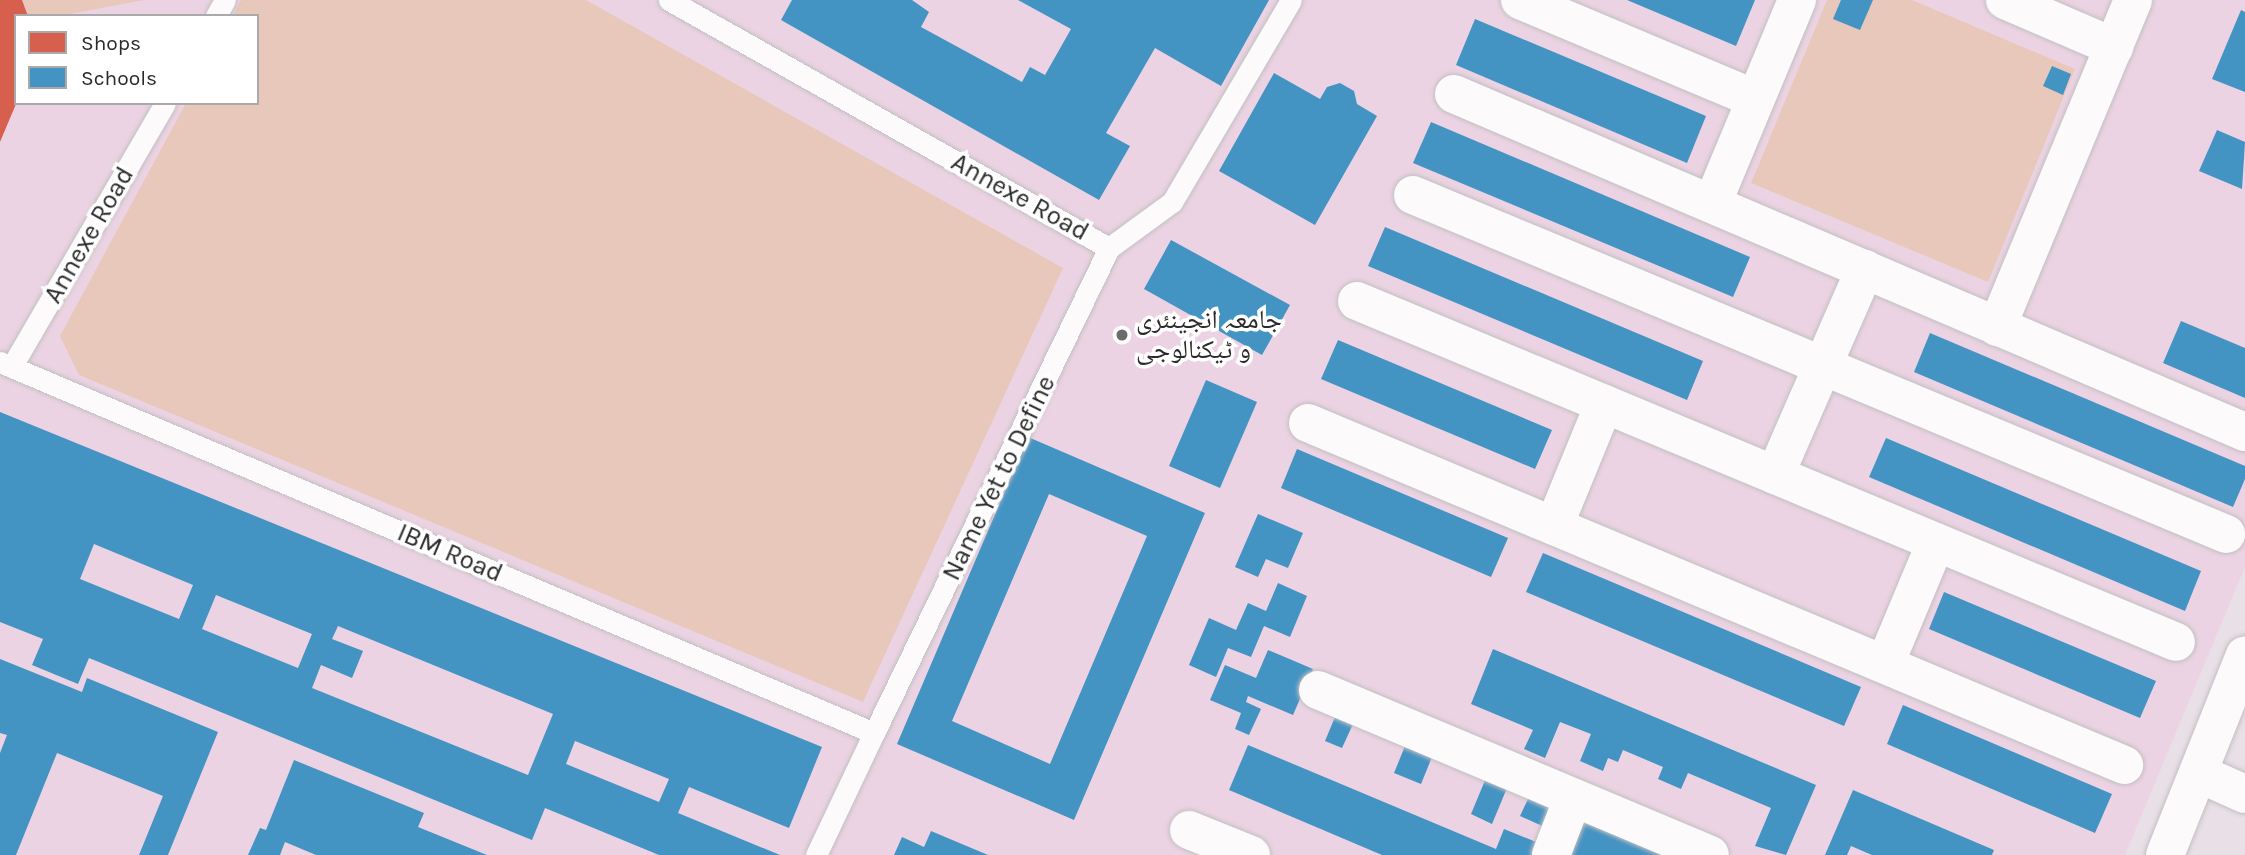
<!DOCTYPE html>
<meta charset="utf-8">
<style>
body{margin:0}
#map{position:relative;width:2245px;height:855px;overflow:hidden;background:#e9dfe6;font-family:Karla,"Noto Naskh Arabic",sans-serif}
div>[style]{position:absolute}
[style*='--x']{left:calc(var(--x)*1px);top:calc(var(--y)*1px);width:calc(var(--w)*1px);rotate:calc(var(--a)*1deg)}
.education>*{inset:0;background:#ecd3e3}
.green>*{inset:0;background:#e7c8ba}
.shops>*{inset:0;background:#d6604d}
.schools>*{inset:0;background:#4393c3}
.roads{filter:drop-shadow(0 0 2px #c2c0c2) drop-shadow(0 0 2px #c2c0c2)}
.service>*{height:21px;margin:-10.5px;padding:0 10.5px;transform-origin:10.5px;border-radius:10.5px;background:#fcfafb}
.minor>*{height:38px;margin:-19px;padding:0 19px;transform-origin:19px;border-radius:19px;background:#fcfafb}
.dots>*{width:19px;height:19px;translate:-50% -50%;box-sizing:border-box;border:4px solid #fff;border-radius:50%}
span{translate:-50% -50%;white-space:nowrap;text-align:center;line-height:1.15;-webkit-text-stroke:7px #fff;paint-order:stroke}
.street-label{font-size:26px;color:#2a2a2a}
.poi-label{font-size:26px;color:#2a2a2a}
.left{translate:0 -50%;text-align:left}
.legend{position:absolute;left:14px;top:14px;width:245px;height:91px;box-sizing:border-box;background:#fff;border:2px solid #aaa;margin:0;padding:9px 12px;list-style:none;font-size:21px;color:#2a2a2a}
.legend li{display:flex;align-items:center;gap:14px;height:35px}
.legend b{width:35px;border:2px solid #aaa}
</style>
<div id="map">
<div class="education">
<i style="clip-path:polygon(evenodd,0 0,2245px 0,2245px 567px,2125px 855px,0 855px,0 0,16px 16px,257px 16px,257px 103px,16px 103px,16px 16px)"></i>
</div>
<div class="green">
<i style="clip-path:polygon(22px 0,144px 0,59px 16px,28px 16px)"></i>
<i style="clip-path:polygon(241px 0,586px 0,1063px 268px,863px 702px,79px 375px,60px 336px,186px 103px,257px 103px,257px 16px,233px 16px)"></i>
<i style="clip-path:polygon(1827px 0,1912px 0,2075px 69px,1988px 282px,1751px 183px)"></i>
</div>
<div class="shops">
<i style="clip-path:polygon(0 0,22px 0,28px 16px,16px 16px,16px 104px,0 142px)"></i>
</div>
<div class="schools">
<i style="clip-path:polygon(792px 0,912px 0,929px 12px,921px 27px,1022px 82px,1030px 67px,1045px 75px,1071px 29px,1018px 0,1269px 0,1221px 86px,1155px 48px,1106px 133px,1130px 146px,1099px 200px,781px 20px)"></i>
<i style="clip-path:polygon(1627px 0,1755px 0,1736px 46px)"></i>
<i style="clip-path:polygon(1841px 0,1873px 0,1860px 30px,1833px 19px)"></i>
<i style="clip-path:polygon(2241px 10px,2245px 12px,2245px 92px,2212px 79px)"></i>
<i style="clip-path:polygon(1475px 19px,1706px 116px,1687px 163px,1456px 65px)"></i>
<i style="clip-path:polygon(2052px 66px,2071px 74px,2063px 95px,2043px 86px)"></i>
<i style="clip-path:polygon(1274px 73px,1320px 99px,1327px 87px,1340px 83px,1354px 91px,1357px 104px,1377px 116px,1315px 225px,1219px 171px)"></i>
<i style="clip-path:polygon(1431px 122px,1750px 257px,1733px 297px,1413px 163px)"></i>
<i style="clip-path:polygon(2217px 130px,2245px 142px,2242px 189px,2199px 171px)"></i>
<i style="clip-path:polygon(1385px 227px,1703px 361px,1687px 400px,1368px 266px)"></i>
<i style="clip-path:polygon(1171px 240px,1290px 305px,1262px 355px,1144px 289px)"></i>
<i style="clip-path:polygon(2181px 321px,2245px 348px,2245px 398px,2163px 363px)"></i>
<i style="clip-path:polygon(1930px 333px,2245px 466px,2245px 479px,2233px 507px,1914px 372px)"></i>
<i style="clip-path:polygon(1338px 340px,1552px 430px,1535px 469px,1321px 379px)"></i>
<i style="clip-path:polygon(1206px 380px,1257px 402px,1220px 488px,1169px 466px)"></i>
<i style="clip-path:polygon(evenodd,0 412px,822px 747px,789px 828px,689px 787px,678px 813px,780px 855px,659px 855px,545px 808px,532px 840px,89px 658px,78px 684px,32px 665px,43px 639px,0 622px,0 412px,94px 544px,193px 585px,179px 619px,80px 579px,94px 544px,0 412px,216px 595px,312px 634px,298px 668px,202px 629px,216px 595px,0 412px,338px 626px,553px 714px,528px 775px,312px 688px,321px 665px,352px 678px,363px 651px,332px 639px,338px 626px,0 412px,575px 741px,669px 779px,659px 802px,566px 764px,575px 741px)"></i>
<i style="clip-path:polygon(evenodd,1028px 437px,1205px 513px,1074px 820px,897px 744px,1028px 437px,1049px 494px,1147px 536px,1050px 764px,952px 721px,1049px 494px)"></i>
<i style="clip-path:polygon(1886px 438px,2201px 571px,2185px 611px,1869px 477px)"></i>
<i style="clip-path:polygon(1297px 449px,1508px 538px,1491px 577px,1281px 488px)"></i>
<i style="clip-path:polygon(1258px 514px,1303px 533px,1288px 568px,1266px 559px,1258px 577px,1235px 567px)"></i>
<i style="clip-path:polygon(1543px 553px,1861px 687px,1844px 726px,1526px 592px)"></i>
<i style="clip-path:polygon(1278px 583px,1307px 596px,1290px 637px,1264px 626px,1251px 657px,1228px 648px,1216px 677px,1189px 665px,1209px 618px,1236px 630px,1248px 603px,1266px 611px)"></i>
<i style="clip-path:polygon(1944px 592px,2156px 681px,2140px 718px,1929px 629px)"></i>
<i style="clip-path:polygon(1493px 649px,1816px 785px,1786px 855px,1755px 846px,1771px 808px,1688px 773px,1681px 789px,1658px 779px,1663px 767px,1623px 750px,1618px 762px,1608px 758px,1603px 771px,1580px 761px,1591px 734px,1560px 722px,1545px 758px,1524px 749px,1533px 730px,1471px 704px)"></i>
<i style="clip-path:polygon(1268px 650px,1313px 669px,1293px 715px,1248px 696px,1246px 702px,1261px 709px,1249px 735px,1235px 729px,1241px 713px,1210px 700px,1225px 665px,1256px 678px)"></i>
<i style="clip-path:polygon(0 659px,82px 692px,87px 678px,218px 732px,168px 855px,139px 855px,163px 796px,57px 753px,16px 855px,0 855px,0 753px,7px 735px,0 733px)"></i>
<i style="clip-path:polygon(1903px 705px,2112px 794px,2095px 833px,1887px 744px)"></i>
<i style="clip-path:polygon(1335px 717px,1353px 724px,1342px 748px,1325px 741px)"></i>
<i style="clip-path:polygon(1248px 745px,1496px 849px,1504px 829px,1541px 844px,1536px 855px,1382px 855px,1229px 790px)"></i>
<i style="clip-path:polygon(1405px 746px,1432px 757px,1421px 784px,1394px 773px)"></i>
<i style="clip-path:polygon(294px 760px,424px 813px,418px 827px,487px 855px,316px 855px,285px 842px,280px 855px,248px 855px,260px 828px,266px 830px)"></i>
<i style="clip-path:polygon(1486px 778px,1507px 788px,1492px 824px,1471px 814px)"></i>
<i style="clip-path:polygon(1853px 790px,1994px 850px,1992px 855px,1872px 855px,1851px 846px,1847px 855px,1825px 855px)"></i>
<i style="clip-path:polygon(1529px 797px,1557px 809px,1549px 829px,1520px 816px)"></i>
<i style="clip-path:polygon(1586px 817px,1676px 855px,1570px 855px)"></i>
<i style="clip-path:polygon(931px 831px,988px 855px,894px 855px,902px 837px,924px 847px)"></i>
</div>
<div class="roads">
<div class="service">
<i style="--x:669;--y:0;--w:505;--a:29.41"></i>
<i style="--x:1109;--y:248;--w:78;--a:-36.1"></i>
<i style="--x:1172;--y:202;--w:234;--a:-59.5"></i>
<i style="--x:216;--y:16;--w:18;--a:-61"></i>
<i style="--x:0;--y:362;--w:949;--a:23"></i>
<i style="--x:874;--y:733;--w:539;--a:-64.15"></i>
<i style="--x:12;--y:366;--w:304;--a:-59.8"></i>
<i style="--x:816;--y:855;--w:135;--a:-64.6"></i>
</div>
<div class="minor">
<i style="--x:1520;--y:0;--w:255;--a:22.8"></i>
<i style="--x:2005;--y:0;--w:119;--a:23.3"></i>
<i style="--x:1454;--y:94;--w:860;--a:23.14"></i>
<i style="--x:1413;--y:195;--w:881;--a:22.63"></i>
<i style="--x:1713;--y:202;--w:219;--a:-67.4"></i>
<i style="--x:1357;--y:301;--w:887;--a:22.6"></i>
<i style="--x:1997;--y:327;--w:354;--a:-67.4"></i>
<i style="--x:1308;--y:423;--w:885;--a:22.74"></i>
<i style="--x:1775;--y:475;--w:225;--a:-66.4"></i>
<i style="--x:1554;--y:526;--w:132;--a:-67.7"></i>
<i style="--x:1885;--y:664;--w:132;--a:-67.3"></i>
<i style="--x:1318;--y:690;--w:425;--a:22.8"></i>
<i style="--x:2198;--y:773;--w:51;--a:24.1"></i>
<i style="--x:1189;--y:830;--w:67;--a:22"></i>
<i style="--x:1551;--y:855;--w:61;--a:-68.9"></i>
<i style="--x:2165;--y:855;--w:215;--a:-68.2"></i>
</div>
</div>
<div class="dots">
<i style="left:1122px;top:335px;background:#6d696c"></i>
</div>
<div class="street-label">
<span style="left:1020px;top:197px;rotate:29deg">Annexe Road</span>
<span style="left:89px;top:235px;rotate:-60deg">Annexe Road</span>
<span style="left:999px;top:478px;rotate:-64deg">Name Yet to Define</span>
<span style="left:450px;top:553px;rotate:23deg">IBM Road</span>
</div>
<div class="poi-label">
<span class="left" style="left:1136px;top:335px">جامعہ انجینئری<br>و ٹیکنالوجی</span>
</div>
<ul class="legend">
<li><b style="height:19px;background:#d6604d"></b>Shops</li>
<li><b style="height:19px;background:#4393c3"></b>Schools</li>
</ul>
</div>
